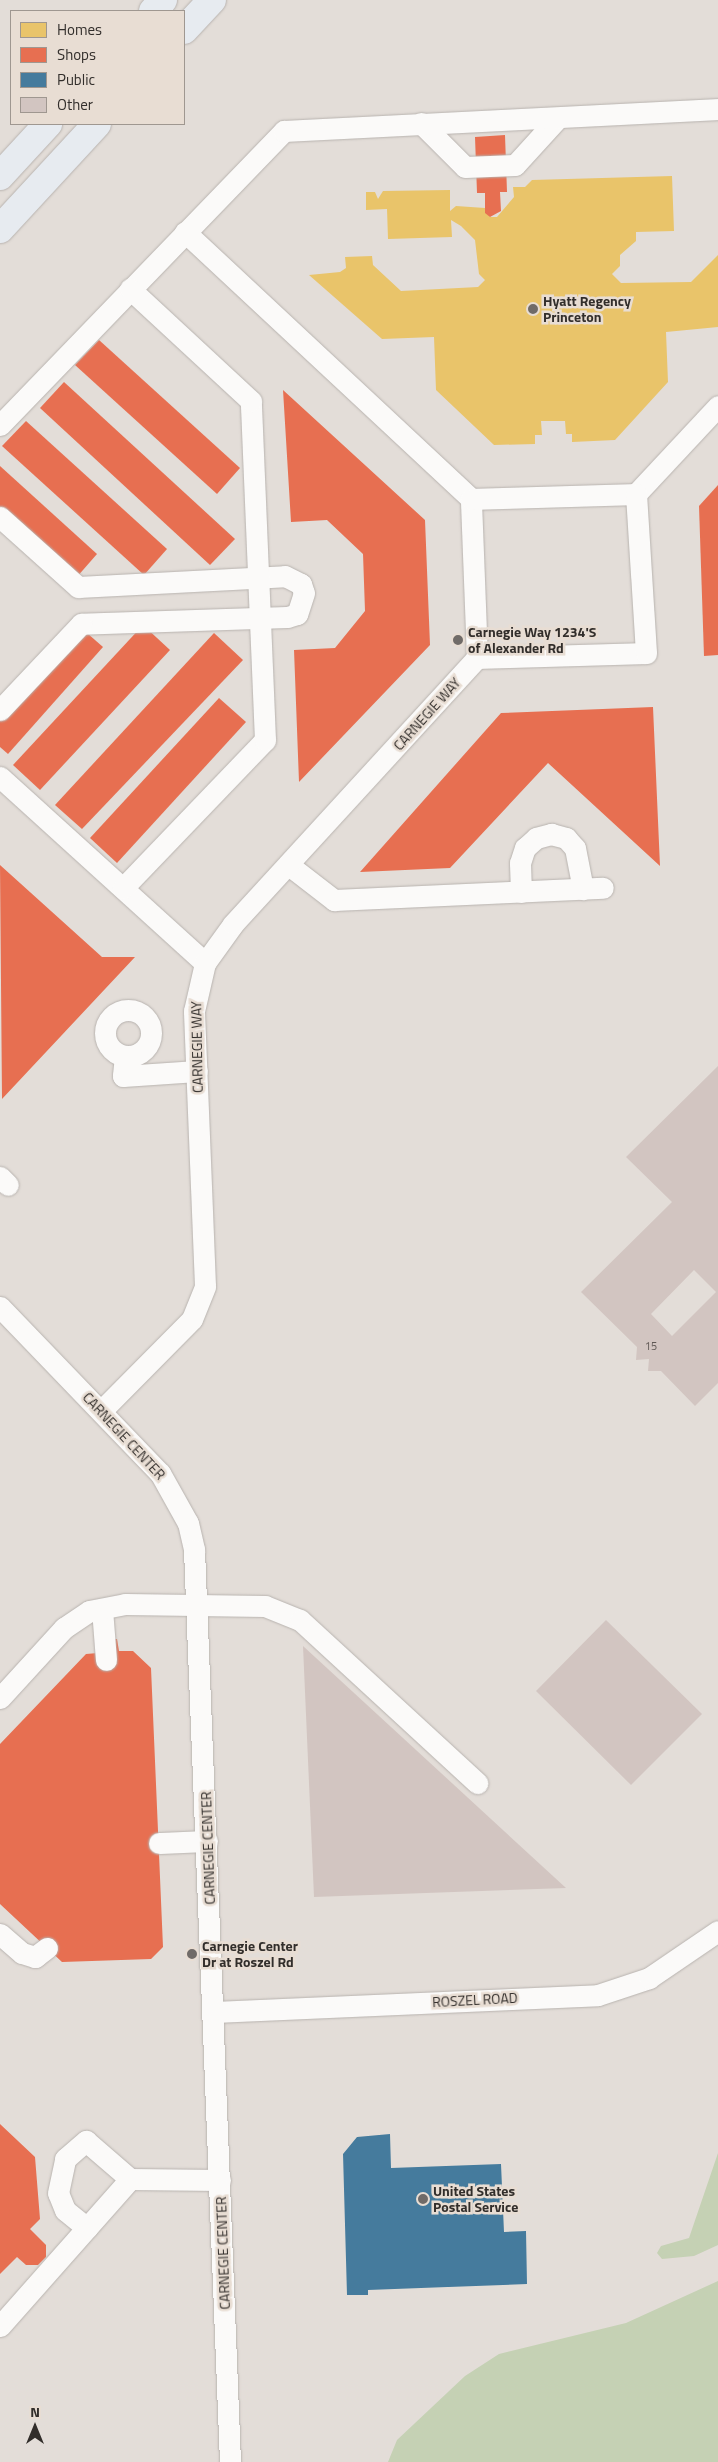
<!DOCTYPE html>
<style>
body{margin:0}
#map{position:relative;width:718px;height:2462px;overflow:hidden;background:#e3ddd8;font-family:"Titillium Web",sans-serif}
div>[style]{position:absolute}
[style*='--x']{left:calc(var(--x)*1px);top:calc(var(--y)*1px);width:calc(var(--w)*1px);rotate:calc(var(--a)*1deg)}
.green>*{inset:0;background:#c5d1b4}
.homes>*{inset:0;background:#e9c46a}
.shops>*{inset:0;background:#e76f51}
.public>*{inset:0;background:#457b9d}
.building>*{inset:0;background:#d2c5c1}
.roads{filter:drop-shadow(0 0 1px #b8b3af) drop-shadow(0 0 1px #b8b3af)}
.minor>*{height:21px;margin:-10.5px;padding:0 10.5px;transform-origin:10.5px;border-radius:10.5px;background:#fbfaf9}
.minor>.ring{margin:-10.5px;padding:0;box-sizing:content-box;background:none;border:21px solid #fbfaf9;border-radius:50%}
.highway>*{height:28px;margin:-14px;padding:0 14px;transform-origin:14px;border-radius:14px;background:#e7ebf0}
.dots>*{width:14px;height:14px;translate:-50% -50%;box-sizing:border-box;border:2px solid #e8ddd3;border-radius:50%}
span{translate:-50% -50%;white-space:nowrap;text-align:center;line-height:1.15;-webkit-text-stroke:5px #e8ddd3;paint-order:stroke}
.number-label{font-size:11px;color:#5e5754}
.number-label span{-webkit-text-stroke-width:0}
.poi-label{font-size:14px;color:#322e2b;font-weight:700}
.left{translate:0 -50%;text-align:left}
.street-label{font-size:14px;color:#322e2b}
.legend{position:absolute;left:10px;top:10px;width:175px;height:115px;box-sizing:border-box;background:#e8ddd3;border:1px solid #9f9790;margin:0;padding:6px 9px;list-style:none;font-size:15px;color:#322e2b}
.legend li{display:flex;align-items:center;gap:10px;height:25px}
.legend b{width:25px;border:1px solid #9f9790}
.north{position:absolute;left:10px;top:2402px;width:50px;height:50px;-webkit-text-stroke:4px #e8ddd3;paint-order:stroke;rotate:0deg;font-size:14px;font-weight:700;line-height:20px;text-align:center;color:#322e2b}
.north::after{content:'';display:block;margin:auto;width:18px;height:22px;background:#322e2b;clip-path:polygon(50% 0,100% 100%,50% 72%,0 100%)}
</style>
<div id="map">
<div class="green">
<i style="clip-path:polygon(718px 2153px,718px 2245px,694px 2256px,662px 2259px,657px 2253px,661px 2246px,689px 2238px)"></i>
<i style="clip-path:polygon(718px 2281px,718px 2462px,388px 2462px,397px 2440px,465px 2376px,499px 2354px,626px 2323px)"></i>
</div>
<div class="homes">
<i style="clip-path:polygon(672px 176px,674px 231px,636px 232px,636px 241px,620px 255px,620px 266px,612px 274px,621px 283px,691px 282px,718px 255px,718px 327px,666px 332px,668px 382px,615px 440px,572px 442px,572px 434px,566px 434px,565px 421px,541px 421px,542px 435px,535px 435px,535px 444px,494px 445px,436px 390px,434px 337px,382px 339px,309px 275px,340px 272px,346px 268px,345px 257px,372px 256px,373px 265px,401px 291px,478px 287px,485px 280px,479px 274px,475px 240px,461px 226px,451px 220px,452px 237px,388px 239px,387px 209px,366px 210px,366px 192px,375px 192px,378px 199px,383px 191px,450px 190px,450px 211px,456px 206px,485px 208px,490px 217px,497px 217px,514px 197px,513px 187px,525px 187px,532px 180px)"></i>
</div>
<div class="shops">
<i style="clip-path:polygon(505px 135px,507px 192px,500px 192px,501px 211px,490px 217px,485px 213px,485px 193px,477px 193px,475px 137px)"></i>
<i style="clip-path:polygon(99px 340px,240px 468px,217px 494px,75px 365px)"></i>
<i style="clip-path:polygon(64px 382px,235px 539px,210px 565px,40px 408px)"></i>
<i style="clip-path:polygon(283px 390px,425px 520px,430px 645px,299px 782px,294px 650px,335px 648px,365px 611px,363px 554px,327px 520px,291px 522px)"></i>
<i style="clip-path:polygon(26px 421px,167px 549px,144px 575px,2px 446px)"></i>
<i style="clip-path:polygon(0 466px,97px 554px,76px 578px,0 509px)"></i>
<i style="clip-path:polygon(718px 485px,718px 655px,704px 656px,699px 506px)"></i>
<i style="clip-path:polygon(143px 625px,170px 650px,40px 790px,13px 765px)"></i>
<i style="clip-path:polygon(79px 626px,103px 647px,8px 754px,0 747px,0 716px)"></i>
<i style="clip-path:polygon(214px 633px,243px 660px,82px 829px,55px 805px)"></i>
<i style="clip-path:polygon(219px 698px,246px 722px,117px 863px,90px 838px)"></i>
<i style="clip-path:polygon(653px 707px,660px 866px,548px 763px,450px 868px,360px 872px,501px 713px)"></i>
<i style="clip-path:polygon(0 865px,102px 957px,135px 957px,2px 1099px)"></i>
<i style="clip-path:polygon(98px 1639px,117px 1639px,119px 1651px,133px 1651px,151px 1668px,163px 1947px,151px 1959px,62px 1962px,0 1904px,0 1744px,86px 1654px,98px 1653px)"></i>
<i style="clip-path:polygon(0 2124px,35px 2157px,40px 2219px,30px 2229px,46px 2245px,46px 2257px,38px 2265px,26px 2265px,17px 2257px,0 2274px)"></i>
</div>
<div class="public">
<i style="clip-path:polygon(390px 2134px,391px 2168px,501px 2164px,504px 2232px,526px 2231px,527px 2284px,368px 2290px,368px 2295px,347px 2295px,343px 2154px,357px 2137px)"></i>
</div>
<div class="building">
<i style="clip-path:polygon(evenodd,718px 1066px,718px 1383px,695px 1406px,661px 1371px,648px 1371px,649px 1359px,636px 1360px,637px 1347px,581px 1292px,672px 1202px,626px 1157px,718px 1066px,694px 1270px,716px 1292px,672px 1336px,651px 1314px,694px 1270px)"></i>
<i style="clip-path:polygon(606px 1620px,702px 1714px,631px 1785px,536px 1691px)"></i>
<i style="clip-path:polygon(303px 1646px,566px 1888px,314px 1897px)"></i>
</div>
<div class="roads">
<div class="minor">
<i style="--x:421;--y:123;--w:62;--a:45"></i>
<i style="--x:465;--y:167;--w:50;--a:-2.3"></i>
<i style="--x:515;--y:165;--w:61;--a:-47.7"></i>
<i style="--x:185;--y:232;--w:391;--a:43"></i>
<i style="--x:0;--y:425;--w:409;--a:-46"></i>
<i style="--x:284;--y:131;--w:435;--a:-2.9"></i>
<i style="--x:0;--y:517;--w:105;--a:41.9"></i>
<i style="--x:78;--y:587;--w:207;--a:-3"></i>
<i style="--x:285;--y:576;--w:18;--a:27"></i>
<i style="--x:301;--y:584;--w:9;--a:72"></i>
<i style="--x:304;--y:593;--w:22;--a:108"></i>
<i style="--x:297;--y:614;--w:10;--a:163"></i>
<i style="--x:287;--y:617;--w:206;--a:178.1"></i>
<i style="--x:81;--y:624;--w:118;--a:133.3"></i>
<i style="--x:477;--y:658;--w:159;--a:-92.2"></i>
<i style="--x:471;--y:499;--w:165;--a:-1.7"></i>
<i style="--x:636;--y:494;--w:120;--a:-47"></i>
<i style="--x:477;--y:658;--w:169;--a:-1.7"></i>
<i style="--x:646;--y:653;--w:159;--a:-93.6"></i>
<i style="--x:0;--y:777;--w:277;--a:42.2"></i>
<i style="--x:290;--y:866;--w:56;--a:37.7"></i>
<i style="--x:334;--y:900;--w:269;--a:-2.6"></i>
<i style="--x:123;--y:888;--w:205;--a:-46.2"></i>
<i style="--x:265;--y:740;--w:339;--a:-92.4"></i>
<i style="--x:251;--y:401;--w:165;--a:-137.2"></i>
<i style="--x:521;--y:892;--w:29;--a:-92"></i>
<i style="--x:520;--y:863;--w:16;--a:-72"></i>
<i style="--x:525;--y:848;--w:15;--a:-42"></i>
<i style="--x:536;--y:838;--w:16;--a:-15"></i>
<i style="--x:551;--y:834;--w:16;--a:15"></i>
<i style="--x:566;--y:838;--w:13;--a:48"></i>
<i style="--x:575;--y:848;--w:42;--a:79"></i>
<i class="ring" style="left:105px;top:1010px;width:25px;height:25px"></i>
<i style="--x:125;--y:1056;--w:20;--a:96"></i>
<i style="--x:123;--y:1076;--w:74;--a:-3.9"></i>
<i style="--x:0;--y:1177;--w:11;--a:45"></i>
<i style="--x:0;--y:1307;--w:231;--a:46.1"></i>
<i style="--x:160;--y:1473;--w:57;--a:60.8"></i>
<i style="--x:188;--y:1523;--w:28;--a:77"></i>
<i style="--x:194;--y:1550;--w:913;--a:87.74"></i>
<i style="--x:101;--y:1411;--w:129;--a:-45.3"></i>
<i style="--x:192;--y:1319;--w:35;--a:-68"></i>
<i style="--x:205;--y:1286;--w:275;--a:-92.3"></i>
<i style="--x:194;--y:1011;--w:49;--a:-77.1"></i>
<i style="--x:205;--y:963;--w:48;--a:-54.3"></i>
<i style="--x:233;--y:924;--w:361;--a:-47.5"></i>
<i style="--x:102;--y:1609;--w:51;--a:85.5"></i>
<i style="--x:0;--y:1698;--w:95;--a:-47.6"></i>
<i style="--x:64;--y:1628;--w:30;--a:-34"></i>
<i style="--x:89;--y:1611;--w:37;--a:-11"></i>
<i style="--x:125;--y:1604;--w:140;--a:0.8"></i>
<i style="--x:265;--y:1606;--w:38;--a:22"></i>
<i style="--x:300;--y:1620;--w:241;--a:42.6"></i>
<i style="--x:159;--y:1843;--w:48;--a:-2.4"></i>
<i style="--x:0;--y:1934;--w:29;--a:41"></i>
<i style="--x:22;--y:1953;--w:14;--a:17"></i>
<i style="--x:35;--y:1957;--w:15;--a:-37"></i>
<i style="--x:214;--y:2012;--w:384;--a:-2.5"></i>
<i style="--x:598;--y:1995;--w:54;--a:-18.4"></i>
<i style="--x:649;--y:1978;--w:83;--a:-34.3"></i>
<i style="--x:87;--y:2228;--w:28;--a:-141"></i>
<i style="--x:65;--y:2210;--w:18;--a:-112"></i>
<i style="--x:58;--y:2193;--w:35;--a:-78"></i>
<i style="--x:65;--y:2159;--w:28;--a:-41"></i>
<i style="--x:86;--y:2141;--w:58;--a:40.8"></i>
<i style="--x:130;--y:2179;--w:90;--a:0.6"></i>
<i style="--x:0;--y:2326;--w:196;--a:-48.5"></i>
</div>
<div class="highway">
<i style="--x:153;--y:11;--w:15;--a:-48"></i>
<i style="--x:184;--y:30;--w:41;--a:-47"></i>
<i style="--x:0;--y:176;--w:71;--a:-47.3"></i>
<i style="--x:0;--y:229;--w:143;--a:-47.3"></i>
</div>
</div>
<div class="dots">
<i style="left:533px;top:309px;background:#706b68"></i>
<i style="left:458px;top:640px;background:#706b68"></i>
<i style="left:192px;top:1954px;background:#706b68"></i>
<i style="left:423px;top:2199px;background:#706b68"></i>
</div>
<div class="number-label">
<span style="left:651px;top:1346px">15</span>
</div>
<div class="poi-label">
<span class="left" style="left:543px;top:309px">Hyatt Regency<br>Princeton</span>
<span class="left" style="left:468px;top:640px">Carnegie Way 1234'S<br>of Alexander Rd</span>
<span class="left" style="left:202px;top:1954px">Carnegie Center<br>Dr at Roszel Rd</span>
<span class="left" style="left:433px;top:2199px">United States<br>Postal Service</span>
</div>
<div class="street-label">
<span style="left:427px;top:714px;rotate:-48deg">CARNEGIE WAY</span>
<span style="left:197px;top:1047px;rotate:-91deg">CARNEGIE WAY</span>
<span style="left:124px;top:1436px;rotate:47deg">CARNEGIE CENTER</span>
<span style="left:208px;top:1848px;rotate:-92deg">CARNEGIE CENTER</span>
<span style="left:475px;top:2000px;rotate:-3deg">ROSZEL ROAD</span>
<span style="left:223px;top:2253px;rotate:-92deg">CARNEGIE CENTER</span>
</div>
<ul class="legend">
<li><b style="height:14px;background:#e9c46a"></b>Homes</li>
<li><b style="height:14px;background:#e76f51"></b>Shops</li>
<li><b style="height:14px;background:#457b9d"></b>Public</li>
<li><b style="height:14px;background:#d2c5c1"></b>Other</li>
</ul>
<div class="north">N</div>
</div>
